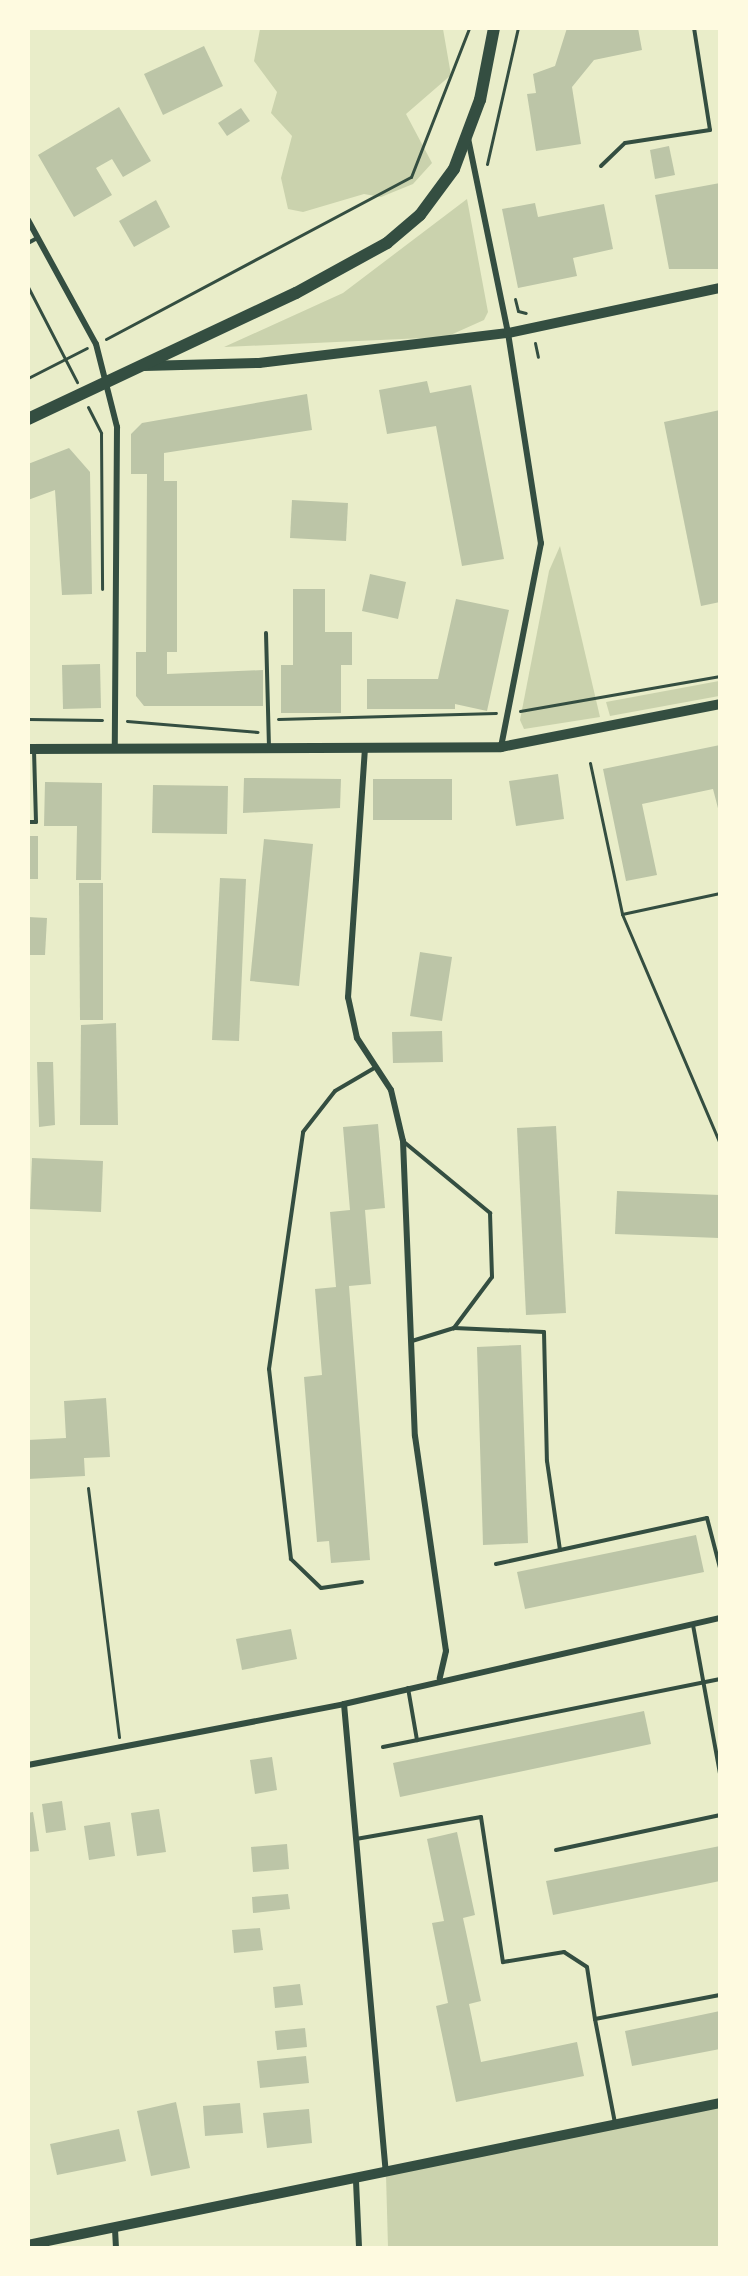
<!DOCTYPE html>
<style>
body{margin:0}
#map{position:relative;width:748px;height:2276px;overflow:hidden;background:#e9edc9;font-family:Raleway,sans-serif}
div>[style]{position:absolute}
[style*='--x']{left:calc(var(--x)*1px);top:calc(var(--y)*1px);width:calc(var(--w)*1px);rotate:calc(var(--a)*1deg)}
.green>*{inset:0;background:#cad2ad}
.building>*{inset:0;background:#bcc5a7}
.path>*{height:3px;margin:-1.5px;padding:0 1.5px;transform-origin:1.5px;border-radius:1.5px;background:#344e41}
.service>*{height:4px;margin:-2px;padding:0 2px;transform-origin:2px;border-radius:2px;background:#344e41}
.minor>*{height:6px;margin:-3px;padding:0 3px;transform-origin:3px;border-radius:3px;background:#344e41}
.tertiary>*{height:10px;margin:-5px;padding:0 5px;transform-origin:5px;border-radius:5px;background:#344e41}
.secondary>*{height:12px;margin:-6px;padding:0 6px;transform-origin:6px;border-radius:6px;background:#344e41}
span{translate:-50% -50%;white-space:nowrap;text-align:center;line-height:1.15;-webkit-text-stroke:6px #fefae0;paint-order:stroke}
.frame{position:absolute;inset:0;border:30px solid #fefae0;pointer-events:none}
</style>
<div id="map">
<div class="green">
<i style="clip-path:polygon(260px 29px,443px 29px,451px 75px,406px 114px,432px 163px,413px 184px,381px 197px,364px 194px,303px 212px,288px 209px,281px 178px,292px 136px,271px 113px,277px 92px,254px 61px)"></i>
<i style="clip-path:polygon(467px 199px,488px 312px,484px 320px,446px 337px,224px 347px,343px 293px)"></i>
<i style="clip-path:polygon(560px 546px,600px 717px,524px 729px,520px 720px,549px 571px)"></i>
<i style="clip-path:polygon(719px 681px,719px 696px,610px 716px,606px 702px)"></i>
<i style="clip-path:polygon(719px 2107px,719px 2247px,388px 2247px,386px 2175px)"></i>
</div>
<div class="building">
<i style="clip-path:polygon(567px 28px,638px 28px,642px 50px,594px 60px,572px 87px,581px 144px,536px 151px,527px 94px,536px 93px,533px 74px,555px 66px)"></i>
<i style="clip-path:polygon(204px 46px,223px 86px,163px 115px,144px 74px)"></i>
<i style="clip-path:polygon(119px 107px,151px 161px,123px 177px,112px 159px,96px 168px,112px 195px,74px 217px,38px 155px)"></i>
<i style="clip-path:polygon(241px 108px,250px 121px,227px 136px,218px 123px)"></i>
<i style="clip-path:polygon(669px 146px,675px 175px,655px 179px,650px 150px)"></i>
<i style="clip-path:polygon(720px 183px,720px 269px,669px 269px,655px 195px)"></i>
<i style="clip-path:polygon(156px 200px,170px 227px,134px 247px,119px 221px)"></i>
<i style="clip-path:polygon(535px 203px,538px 217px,604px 204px,613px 249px,573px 258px,577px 276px,518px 288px,502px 209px)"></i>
<i style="clip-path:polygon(427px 381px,430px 393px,471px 385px,504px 559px,462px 566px,436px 426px,387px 434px,379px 390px)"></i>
<i style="clip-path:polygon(307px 394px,312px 430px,164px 453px,164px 481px,177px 481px,177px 652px,167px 652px,167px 674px,263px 670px,263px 706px,144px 706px,136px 696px,136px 652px,146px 652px,147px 474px,131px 474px,131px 434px,142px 423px)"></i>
<i style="clip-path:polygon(720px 410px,720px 602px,701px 606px,664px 422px)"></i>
<i style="clip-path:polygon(69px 448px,90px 472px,92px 594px,62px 595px,55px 490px,28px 500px,28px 464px)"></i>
<i style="clip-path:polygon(292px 500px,348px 503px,346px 541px,290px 538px)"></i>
<i style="clip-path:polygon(370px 574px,406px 582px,398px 619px,362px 611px)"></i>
<i style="clip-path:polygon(293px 589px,325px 589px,325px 632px,352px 632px,352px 665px,341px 665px,341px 713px,281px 713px,281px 665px,293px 665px)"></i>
<i style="clip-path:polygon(456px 599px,509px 610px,487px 711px,455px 704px,455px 709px,367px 709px,367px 679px,438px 679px)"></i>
<i style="clip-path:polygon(100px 664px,101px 708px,63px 709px,62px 665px)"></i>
<i style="clip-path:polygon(720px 745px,720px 816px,713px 789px,642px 804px,657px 875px,626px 881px,603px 769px)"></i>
<i style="clip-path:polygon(558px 774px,564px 819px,516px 826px,509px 781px)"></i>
<i style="clip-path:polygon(244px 778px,341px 779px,340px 808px,243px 813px)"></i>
<i style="clip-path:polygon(373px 779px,452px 779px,452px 820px,373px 820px)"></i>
<i style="clip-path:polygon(45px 782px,102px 783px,101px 880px,76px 880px,77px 826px,44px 826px)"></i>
<i style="clip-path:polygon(153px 785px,228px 786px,227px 834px,152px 833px)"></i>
<i style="clip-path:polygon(28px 836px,38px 836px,38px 879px,28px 879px)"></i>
<i style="clip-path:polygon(264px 839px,313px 844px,299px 986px,250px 981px)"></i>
<i style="clip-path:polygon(220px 878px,246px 879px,239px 1041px,212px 1040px)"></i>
<i style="clip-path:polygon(79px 883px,103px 883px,103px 1020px,80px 1020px)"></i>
<i style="clip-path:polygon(28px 917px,47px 918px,45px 955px,28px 955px)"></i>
<i style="clip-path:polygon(420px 952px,452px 957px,442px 1021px,410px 1016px)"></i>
<i style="clip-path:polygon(116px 1023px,118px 1125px,80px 1125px,81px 1025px)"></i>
<i style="clip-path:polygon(442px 1031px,443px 1062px,393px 1063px,392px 1032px)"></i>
<i style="clip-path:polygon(37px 1062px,53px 1062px,55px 1125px,39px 1127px)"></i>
<i style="clip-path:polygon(378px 1124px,385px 1208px,365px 1210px,371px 1284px,349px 1286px,370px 1560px,331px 1563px,329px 1541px,317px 1542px,304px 1377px,322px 1375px,315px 1289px,336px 1287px,330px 1212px,350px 1210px,343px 1127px)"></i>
<i style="clip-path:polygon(556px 1126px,566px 1313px,526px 1315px,517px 1128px)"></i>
<i style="clip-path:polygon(32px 1158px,103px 1161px,101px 1212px,30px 1209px)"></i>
<i style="clip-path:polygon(617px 1191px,720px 1195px,719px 1238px,615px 1234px)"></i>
<i style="clip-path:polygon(521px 1345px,528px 1543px,483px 1545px,477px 1347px)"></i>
<i style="clip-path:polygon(106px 1398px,110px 1457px,84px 1458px,85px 1476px,28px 1479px,28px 1440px,66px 1438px,64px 1401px)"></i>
<i style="clip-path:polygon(696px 1535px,704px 1572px,525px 1609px,517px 1572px)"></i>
<i style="clip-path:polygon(291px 1629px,297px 1659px,242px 1670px,236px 1639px)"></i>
<i style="clip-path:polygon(644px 1711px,651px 1744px,400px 1797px,393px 1763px)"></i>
<i style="clip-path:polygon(272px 1757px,277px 1790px,255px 1794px,250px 1760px)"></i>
<i style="clip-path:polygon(62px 1801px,66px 1830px,46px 1833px,42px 1804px)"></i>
<i style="clip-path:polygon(159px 1809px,166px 1852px,137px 1856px,131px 1813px)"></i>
<i style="clip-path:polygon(33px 1812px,39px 1851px,28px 1852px,28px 1813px)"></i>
<i style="clip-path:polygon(110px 1822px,115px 1856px,89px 1860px,84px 1826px)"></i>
<i style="clip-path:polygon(457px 1832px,475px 1915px,463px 1918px,481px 2001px,469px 2004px,481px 2062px,577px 2042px,584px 2076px,456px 2102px,436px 2006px,448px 2003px,432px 1923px,444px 1921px,427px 1839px)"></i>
<i style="clip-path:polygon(287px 1844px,289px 1869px,253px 1872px,251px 1847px)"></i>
<i style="clip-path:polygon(720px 1846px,720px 1881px,553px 1915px,546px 1881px)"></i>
<i style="clip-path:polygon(288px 1894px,290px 1909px,253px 1913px,252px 1897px)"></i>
<i style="clip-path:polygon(260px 1928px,263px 1950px,234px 1953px,232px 1930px)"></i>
<i style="clip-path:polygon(300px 1984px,303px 2005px,275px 2008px,273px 1987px)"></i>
<i style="clip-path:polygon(720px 2011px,720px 2049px,632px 2066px,625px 2031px)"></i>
<i style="clip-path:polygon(305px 2028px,307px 2047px,277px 2050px,275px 2031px)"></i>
<i style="clip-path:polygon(306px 2056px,309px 2083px,260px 2088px,257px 2061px)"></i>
<i style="clip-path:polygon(176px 2102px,190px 2168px,151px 2176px,137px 2111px)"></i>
<i style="clip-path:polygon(240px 2103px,243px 2133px,205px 2136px,203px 2106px)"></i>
<i style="clip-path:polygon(309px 2109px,312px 2143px,267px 2148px,263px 2113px)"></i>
<i style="clip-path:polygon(119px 2129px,126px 2161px,57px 2175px,50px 2144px)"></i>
</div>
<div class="path">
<i style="--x:487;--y:164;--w:139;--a:-77.2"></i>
<i style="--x:28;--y:287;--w:107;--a:62.7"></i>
<i style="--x:515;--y:299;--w:12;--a:76"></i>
<i style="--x:518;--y:311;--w:8;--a:14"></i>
<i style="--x:106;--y:339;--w:345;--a:-28"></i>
<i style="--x:411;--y:177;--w:160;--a:-68.7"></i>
<i style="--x:535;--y:343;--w:14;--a:78"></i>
<i style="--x:28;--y:378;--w:66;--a:-27"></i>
<i style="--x:88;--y:407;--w:29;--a:63"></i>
<i style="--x:101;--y:433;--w:156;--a:89.6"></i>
<i style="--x:520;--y:711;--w:203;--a:-9.9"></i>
<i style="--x:28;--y:719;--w:74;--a:0.8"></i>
<i style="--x:278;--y:719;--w:218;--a:-1.6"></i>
<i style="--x:127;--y:721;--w:131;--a:4.8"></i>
<i style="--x:590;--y:763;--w:154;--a:78"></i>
<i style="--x:622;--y:914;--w:100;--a:-12.1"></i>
<i style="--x:622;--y:914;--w:250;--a:66.9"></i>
<i style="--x:88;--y:1488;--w:251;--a:82.9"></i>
</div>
<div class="service">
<i style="--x:601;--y:166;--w:33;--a:-44"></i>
<i style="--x:625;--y:143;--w:86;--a:-8.7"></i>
<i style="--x:710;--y:130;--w:103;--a:-98.9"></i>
<i style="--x:28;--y:243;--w:10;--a:-29"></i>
<i style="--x:266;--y:633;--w:114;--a:88.5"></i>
<i style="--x:28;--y:822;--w:8;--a:0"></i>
<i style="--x:36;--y:822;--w:72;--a:-91.6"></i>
<i style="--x:404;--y:1142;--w:112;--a:39.5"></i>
<i style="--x:490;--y:1213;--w:64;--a:88.2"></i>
<i style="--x:492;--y:1277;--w:64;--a:126.7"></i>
<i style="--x:454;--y:1328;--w:44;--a:162.8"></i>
<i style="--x:454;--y:1328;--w:90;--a:2.5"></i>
<i style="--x:544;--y:1332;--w:129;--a:88.7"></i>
<i style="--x:547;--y:1461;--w:90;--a:81.7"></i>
<i style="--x:496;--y:1564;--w:216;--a:-12.3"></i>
<i style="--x:707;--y:1518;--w:52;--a:75.4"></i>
<i style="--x:362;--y:1582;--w:41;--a:171.7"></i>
<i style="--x:321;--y:1588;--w:42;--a:-136"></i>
<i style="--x:291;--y:1559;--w:191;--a:-96.6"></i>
<i style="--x:269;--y:1369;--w:239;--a:-81.8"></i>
<i style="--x:303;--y:1132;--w:52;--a:-52"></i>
<i style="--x:335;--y:1091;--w:48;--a:-30.3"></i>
<i style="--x:693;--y:1625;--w:151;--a:79.7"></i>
<i style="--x:408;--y:1688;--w:53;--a:80.2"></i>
<i style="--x:383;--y:1747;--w:344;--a:-11.4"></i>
<i style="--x:356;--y:1839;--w:127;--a:-10"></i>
<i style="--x:481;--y:1817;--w:147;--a:81.4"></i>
<i style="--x:503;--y:1962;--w:62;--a:-9.3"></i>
<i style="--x:564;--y:1952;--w:27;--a:33"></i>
<i style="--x:587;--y:1967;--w:53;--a:81.3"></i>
<i style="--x:556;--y:1850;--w:168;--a:-12"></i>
<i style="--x:615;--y:2123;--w:106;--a:-100.9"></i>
<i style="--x:595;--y:2019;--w:127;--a:-10.9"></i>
</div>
<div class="minor">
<i style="--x:468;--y:138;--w:199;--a:78.4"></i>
<i style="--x:508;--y:333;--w:213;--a:81.1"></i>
<i style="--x:541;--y:543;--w:208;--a:101.1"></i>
<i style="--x:28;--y:220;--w:141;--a:61.3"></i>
<i style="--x:96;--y:344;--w:86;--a:75.8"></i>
<i style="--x:117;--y:427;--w:322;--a:90.4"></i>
<i style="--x:365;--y:748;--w:250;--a:93.9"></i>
<i style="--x:348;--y:997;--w:42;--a:77.6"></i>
<i style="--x:357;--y:1038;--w:62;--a:56.8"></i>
<i style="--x:391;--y:1090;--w:52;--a:76.8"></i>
<i style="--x:403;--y:1141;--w:295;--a:87.7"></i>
<i style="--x:415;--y:1436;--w:217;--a:81.8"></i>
<i style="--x:446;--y:1651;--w:28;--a:103"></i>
<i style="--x:344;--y:1704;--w:471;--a:84.9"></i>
<i style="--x:28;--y:1765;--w:322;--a:-10.9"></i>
<i style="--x:344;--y:1704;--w:386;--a:-12.9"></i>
<i style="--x:356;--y:2181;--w:67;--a:87.4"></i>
<i style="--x:115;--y:2229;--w:19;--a:87"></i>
</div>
<div class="tertiary">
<i style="--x:144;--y:366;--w:115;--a:-1.5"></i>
<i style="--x:259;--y:363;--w:251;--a:-6.9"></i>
<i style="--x:508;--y:333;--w:217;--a:-12"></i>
<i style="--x:28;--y:749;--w:473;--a:-0.2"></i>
<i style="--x:501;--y:747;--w:223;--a:-11.1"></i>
<i style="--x:28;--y:2245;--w:706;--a:-11.6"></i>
</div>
<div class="secondary">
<i style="--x:28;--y:419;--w:296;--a:-25.2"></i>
<i style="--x:296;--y:293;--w:104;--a:-28.8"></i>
<i style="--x:387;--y:243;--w:43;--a:-40.3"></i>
<i style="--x:420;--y:215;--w:57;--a:-53.5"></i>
<i style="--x:454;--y:169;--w:74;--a:-69.4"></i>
<i style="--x:480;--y:100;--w:73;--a:-79"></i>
</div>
<div class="frame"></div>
</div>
